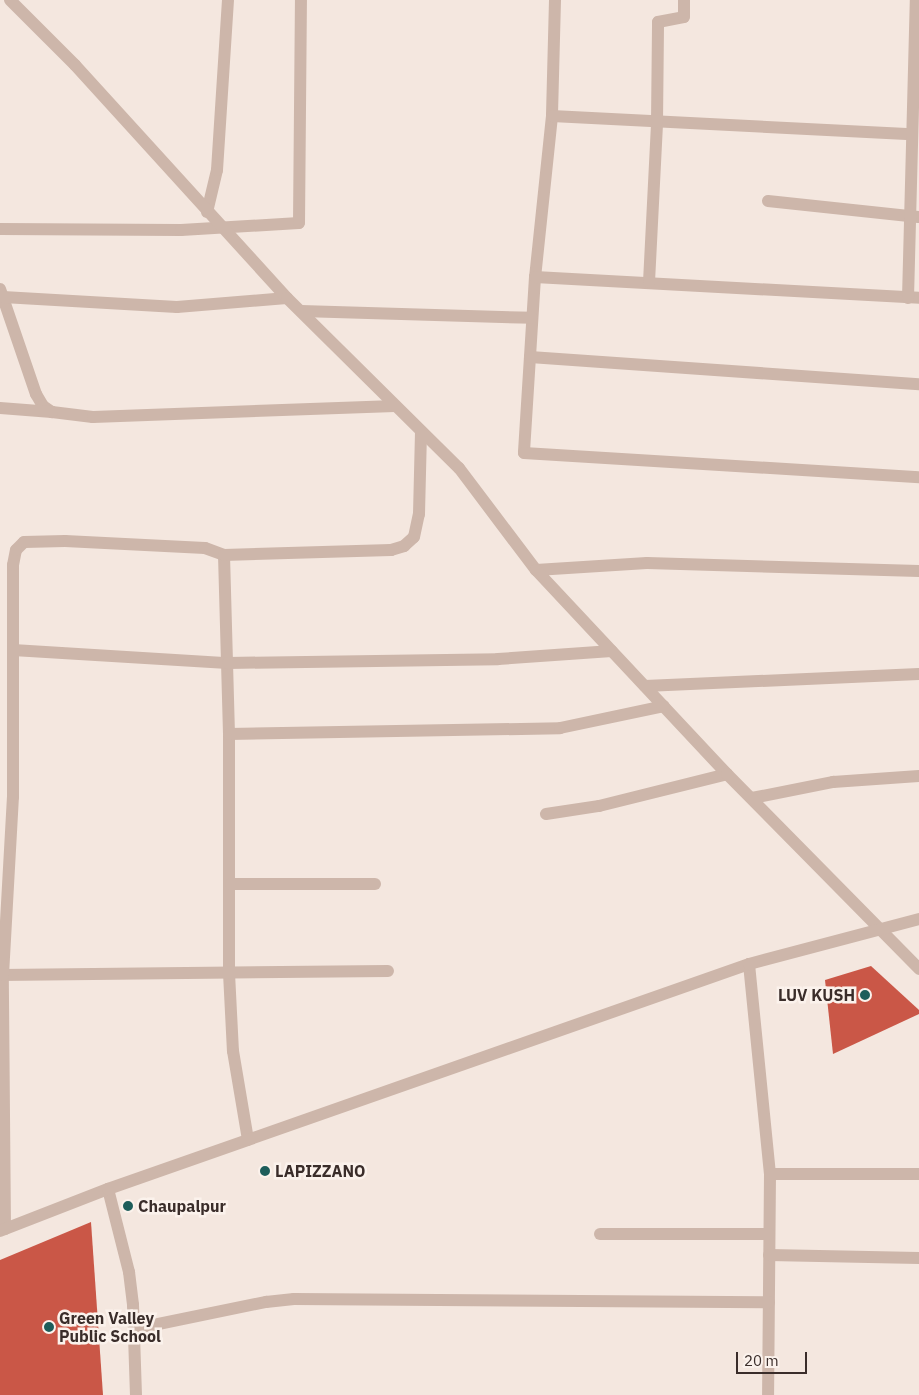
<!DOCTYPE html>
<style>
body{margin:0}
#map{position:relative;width:919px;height:1395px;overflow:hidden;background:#f4e7df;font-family:"IBM Plex Sans",sans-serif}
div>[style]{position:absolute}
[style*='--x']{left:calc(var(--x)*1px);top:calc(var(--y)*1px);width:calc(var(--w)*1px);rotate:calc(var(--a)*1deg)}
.building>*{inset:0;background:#ca5747}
.minor>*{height:12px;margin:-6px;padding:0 6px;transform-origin:6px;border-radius:6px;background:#cdb6aa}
.tertiary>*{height:12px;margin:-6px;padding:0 6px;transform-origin:6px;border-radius:6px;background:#cdb6aa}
.dots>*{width:14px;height:14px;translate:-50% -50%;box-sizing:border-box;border:2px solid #fbf2ec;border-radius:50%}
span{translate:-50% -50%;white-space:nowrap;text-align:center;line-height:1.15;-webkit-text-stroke:5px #fbf2ec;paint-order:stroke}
.poi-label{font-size:16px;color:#3a2d2a;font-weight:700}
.right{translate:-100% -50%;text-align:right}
.left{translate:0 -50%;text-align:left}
.scale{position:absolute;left:736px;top:1352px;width:71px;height:22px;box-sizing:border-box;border:2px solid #3a2d2a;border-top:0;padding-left:6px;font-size:15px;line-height:18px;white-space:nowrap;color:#3a2d2a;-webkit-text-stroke:4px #fbf2ec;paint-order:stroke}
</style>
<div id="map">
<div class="building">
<i style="clip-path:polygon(871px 966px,919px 1010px,919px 1014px,833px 1054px,825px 980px)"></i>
<i style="clip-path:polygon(91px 1222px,103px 1395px,0 1395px,0 1260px)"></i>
</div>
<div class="minor">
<i style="--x:555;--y:0;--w:116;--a:91.5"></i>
<i style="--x:552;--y:116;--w:162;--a:96"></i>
<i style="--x:535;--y:277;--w:176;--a:93.6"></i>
<i style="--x:524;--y:453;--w:396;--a:3.5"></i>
<i style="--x:552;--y:116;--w:360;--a:2.9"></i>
<i style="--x:768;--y:201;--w:151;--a:6.1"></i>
<i style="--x:207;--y:212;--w:43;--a:-76.6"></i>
<i style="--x:217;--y:170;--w:170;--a:-86.3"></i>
<i style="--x:0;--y:229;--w:181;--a:0.3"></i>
<i style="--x:181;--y:230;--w:118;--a:-3.4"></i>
<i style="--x:299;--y:223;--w:223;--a:-89.5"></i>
<i style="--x:535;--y:277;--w:385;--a:3.1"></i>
<i style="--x:649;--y:282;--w:160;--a:-87.1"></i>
<i style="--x:657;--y:122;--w:100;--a:-89.4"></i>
<i style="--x:658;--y:22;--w:26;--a:-11"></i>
<i style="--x:684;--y:17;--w:17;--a:-90"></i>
<i style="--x:0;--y:289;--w:111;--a:71.1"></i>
<i style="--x:36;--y:394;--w:14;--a:60"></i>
<i style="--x:43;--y:406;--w:11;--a:34"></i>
<i style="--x:52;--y:412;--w:41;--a:7"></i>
<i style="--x:93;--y:417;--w:302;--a:-2.1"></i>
<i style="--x:3;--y:297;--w:174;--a:3.3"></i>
<i style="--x:177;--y:307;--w:110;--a:-4.7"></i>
<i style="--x:908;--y:298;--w:298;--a:-88.5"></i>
<i style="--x:301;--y:311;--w:231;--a:1.7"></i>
<i style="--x:530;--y:357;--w:390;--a:4"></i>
<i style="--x:0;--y:408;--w:52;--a:4.4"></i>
<i style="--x:224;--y:555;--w:179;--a:88.4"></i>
<i style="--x:229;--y:734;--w:239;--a:90"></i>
<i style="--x:229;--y:973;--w:78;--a:87.1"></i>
<i style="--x:233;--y:1051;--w:90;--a:80.4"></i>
<i style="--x:536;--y:570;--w:111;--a:-3.6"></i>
<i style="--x:647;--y:563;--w:272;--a:1.7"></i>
<i style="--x:13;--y:650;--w:215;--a:3.5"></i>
<i style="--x:228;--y:663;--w:270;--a:-0.8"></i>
<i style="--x:498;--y:659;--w:114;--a:-4"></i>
<i style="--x:645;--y:686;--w:274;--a:-2.5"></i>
<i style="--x:229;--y:734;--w:331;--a:-1"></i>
<i style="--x:560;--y:728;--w:106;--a:-11.9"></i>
<i style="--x:752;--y:798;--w:83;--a:-11.2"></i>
<i style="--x:833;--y:782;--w:86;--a:-4"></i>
<i style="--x:546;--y:814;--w:54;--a:-8.6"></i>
<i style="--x:599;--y:806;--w:132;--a:-14"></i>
<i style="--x:231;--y:884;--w:144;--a:0"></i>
<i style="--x:749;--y:964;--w:211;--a:84.3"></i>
<i style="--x:770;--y:1174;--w:221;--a:90.5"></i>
<i style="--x:0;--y:975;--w:388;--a:-0.6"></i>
<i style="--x:770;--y:1174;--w:149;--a:0"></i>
<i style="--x:108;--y:1189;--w:86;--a:75.8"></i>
<i style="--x:129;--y:1272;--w:33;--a:83"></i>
<i style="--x:133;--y:1305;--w:90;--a:88.1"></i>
<i style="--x:5;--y:1229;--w:254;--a:-90.5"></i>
<i style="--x:3;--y:975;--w:178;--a:-86.8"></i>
<i style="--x:13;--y:797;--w:232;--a:-90"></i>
<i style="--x:13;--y:565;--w:15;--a:-79"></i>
<i style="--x:16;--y:550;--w:11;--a:-45"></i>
<i style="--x:24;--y:542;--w:41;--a:-1.4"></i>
<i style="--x:65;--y:541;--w:140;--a:2.9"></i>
<i style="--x:205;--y:548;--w:20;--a:20"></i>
<i style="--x:224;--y:555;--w:167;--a:-1.7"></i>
<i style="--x:391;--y:550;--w:14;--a:-17"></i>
<i style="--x:404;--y:546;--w:13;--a:-42"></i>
<i style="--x:414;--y:537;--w:24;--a:-78"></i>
<i style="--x:419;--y:514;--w:83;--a:-88.6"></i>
<i style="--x:600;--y:1234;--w:169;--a:0"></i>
<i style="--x:769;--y:1255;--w:150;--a:1.1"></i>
<i style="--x:134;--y:1329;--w:135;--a:-11.6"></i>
<i style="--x:266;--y:1302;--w:28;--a:-6"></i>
<i style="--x:294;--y:1299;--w:475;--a:0.4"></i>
</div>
<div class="tertiary">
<i style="--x:10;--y:0;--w:92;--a:45"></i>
<i style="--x:75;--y:65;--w:315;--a:47.7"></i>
<i style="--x:287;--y:298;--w:242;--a:44.7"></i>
<i style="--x:459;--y:468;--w:128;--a:53"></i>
<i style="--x:536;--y:570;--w:279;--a:46.9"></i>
<i style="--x:727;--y:774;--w:274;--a:45.4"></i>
<i style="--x:0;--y:1231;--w:116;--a:-21.3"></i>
<i style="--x:108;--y:1189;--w:679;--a:-19.34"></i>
<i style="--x:749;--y:964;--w:176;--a:-14.8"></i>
</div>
<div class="dots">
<i style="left:865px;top:995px;background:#1d5d5a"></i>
<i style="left:265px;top:1171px;background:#1d5d5a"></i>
<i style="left:128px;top:1206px;background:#1d5d5a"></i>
<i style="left:49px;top:1327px;background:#1d5d5a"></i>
</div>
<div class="poi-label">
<span class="right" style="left:855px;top:995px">LUV KUSH</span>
<span class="left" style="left:275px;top:1171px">LAPIZZANO</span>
<span class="left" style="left:138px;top:1206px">Chaupalpur</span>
<span class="left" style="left:59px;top:1327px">Green Valley<br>Public School</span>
</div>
<div class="scale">20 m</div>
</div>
